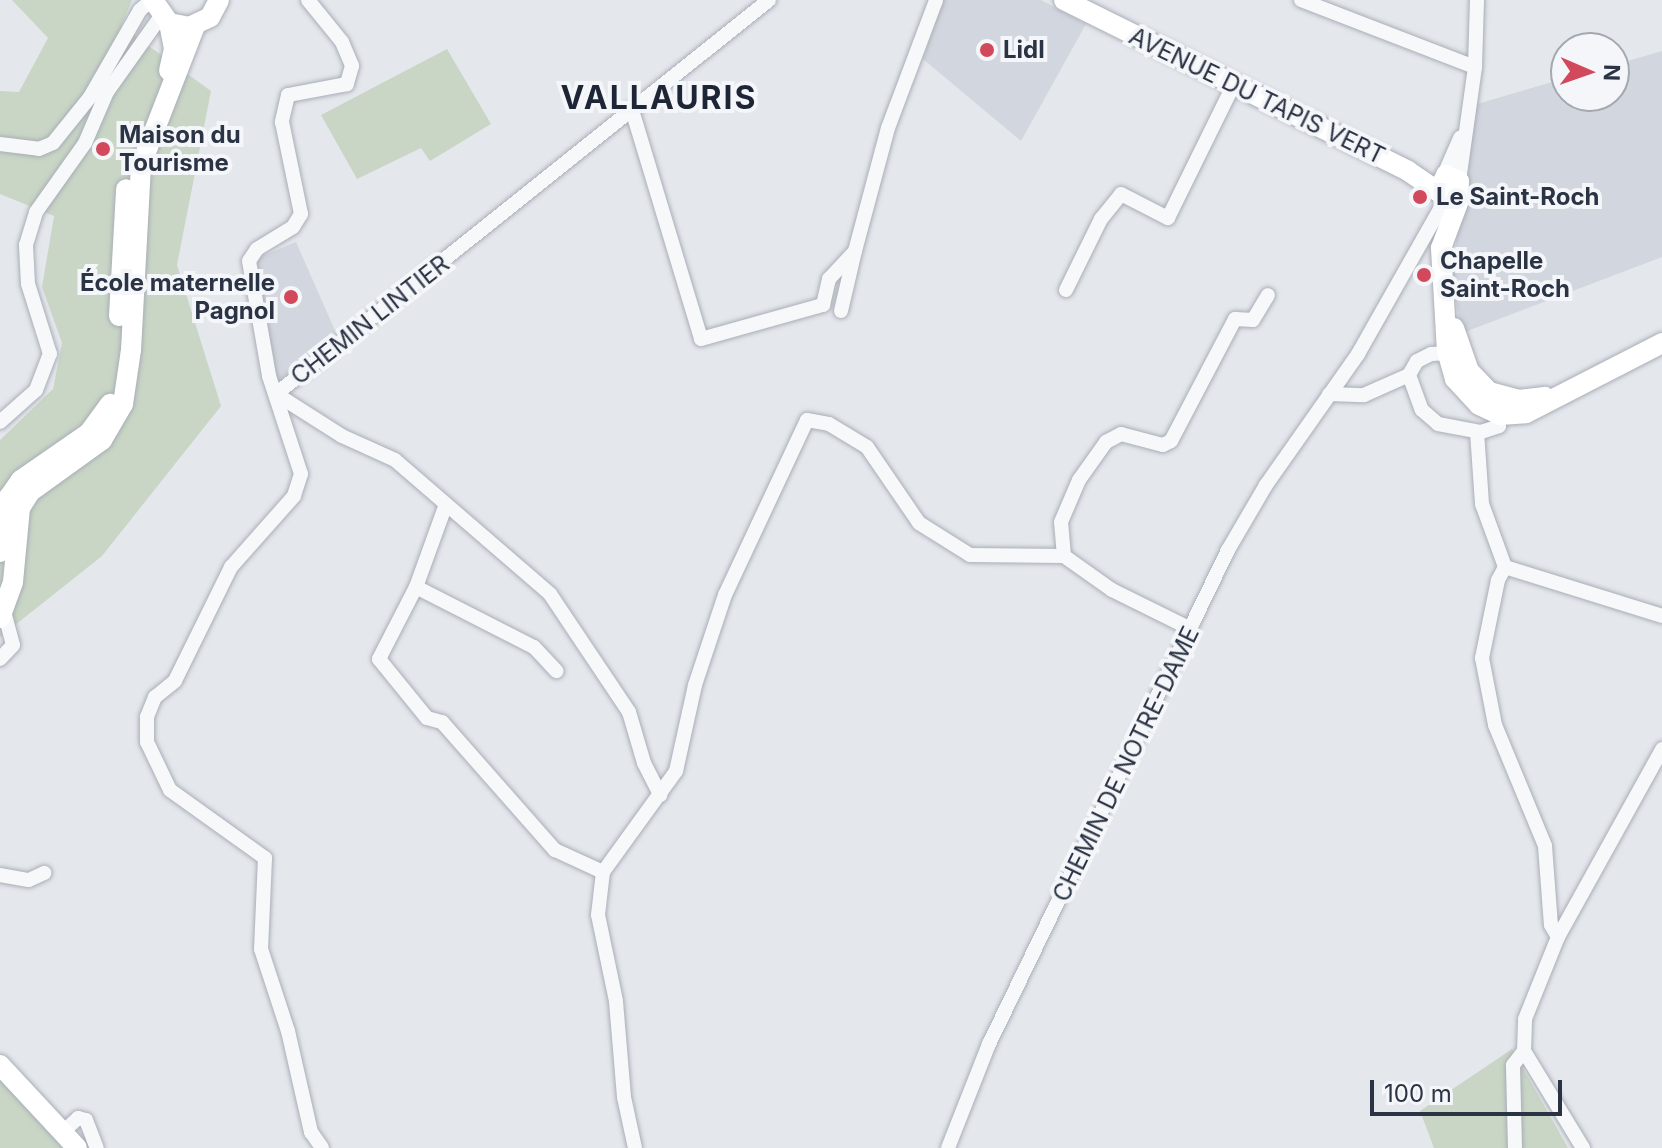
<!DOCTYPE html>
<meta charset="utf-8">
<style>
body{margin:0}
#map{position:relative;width:1662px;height:1148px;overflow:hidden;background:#e4e7ec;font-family:Inter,sans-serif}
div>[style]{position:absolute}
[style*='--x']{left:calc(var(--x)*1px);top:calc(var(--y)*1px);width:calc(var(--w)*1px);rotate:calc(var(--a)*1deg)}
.built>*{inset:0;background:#d2d6de}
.green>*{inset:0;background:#c9d6c5}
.roads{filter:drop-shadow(0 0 2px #a9aeb7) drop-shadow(0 0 2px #a9aeb7)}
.street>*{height:14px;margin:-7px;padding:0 7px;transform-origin:7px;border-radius:7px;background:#f7f8fa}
.secondary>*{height:20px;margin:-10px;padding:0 10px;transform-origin:10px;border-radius:10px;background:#fff}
.dots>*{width:22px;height:22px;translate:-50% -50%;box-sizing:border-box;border:4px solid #f4f6f9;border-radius:50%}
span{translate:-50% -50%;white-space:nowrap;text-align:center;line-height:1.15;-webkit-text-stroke:8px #f4f6f9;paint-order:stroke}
.poi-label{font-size:24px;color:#2b3445;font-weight:700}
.left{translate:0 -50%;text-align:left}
.right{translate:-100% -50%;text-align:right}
.street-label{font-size:24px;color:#2b3445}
.district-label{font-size:32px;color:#1d2536;font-weight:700;letter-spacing:2px}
.north{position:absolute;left:1550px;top:32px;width:80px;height:80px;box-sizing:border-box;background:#f4f6f9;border:2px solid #a4a8b1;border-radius:50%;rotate:92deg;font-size:22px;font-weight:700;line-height:32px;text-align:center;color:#2b3445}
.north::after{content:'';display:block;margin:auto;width:28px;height:36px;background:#d1495b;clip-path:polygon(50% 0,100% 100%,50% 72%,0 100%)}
.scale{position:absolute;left:1370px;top:1080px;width:192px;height:36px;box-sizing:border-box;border:4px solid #2b3445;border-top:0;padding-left:10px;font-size:24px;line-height:28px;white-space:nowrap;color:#2b3445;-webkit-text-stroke:6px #f4f6f9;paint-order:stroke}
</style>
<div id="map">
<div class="built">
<i style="clip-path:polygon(943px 0,1041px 0,1086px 24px,1021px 141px,923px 59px)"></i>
<i style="clip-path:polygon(1662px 51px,1662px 257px,1462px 333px,1451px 275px,1477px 104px,1566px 78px,1566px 96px,1614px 96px,1614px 65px)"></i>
<i style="clip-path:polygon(296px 242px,337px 335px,278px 381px,255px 259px)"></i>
</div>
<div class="green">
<i style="clip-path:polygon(12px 0,132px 0,121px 26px,211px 91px,177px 265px,221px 406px,102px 556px,0 637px,0 440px,53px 389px,62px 343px,42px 287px,54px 216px,0 194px,0 91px,19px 92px,48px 38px)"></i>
<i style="clip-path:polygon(447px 49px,491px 124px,430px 161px,421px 148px,357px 179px,321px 115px)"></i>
<i style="clip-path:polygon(1512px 1049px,1568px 1148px,1434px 1148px,1420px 1111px)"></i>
<i style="clip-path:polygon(0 1069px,71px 1148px,0 1148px)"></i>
</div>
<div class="roads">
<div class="street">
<i style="--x:308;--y:0;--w:54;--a:51"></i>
<i style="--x:342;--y:42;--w:26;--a:67"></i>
<i style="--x:352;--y:66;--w:19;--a:106"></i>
<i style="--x:347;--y:84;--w:60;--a:169.4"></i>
<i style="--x:288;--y:95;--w:28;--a:103"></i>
<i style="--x:282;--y:122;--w:94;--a:78.3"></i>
<i style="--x:301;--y:214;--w:15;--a:122"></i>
<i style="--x:293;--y:227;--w:42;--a:148.6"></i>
<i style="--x:257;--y:249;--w:14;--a:124"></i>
<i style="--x:249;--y:261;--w:117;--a:80.1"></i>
<i style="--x:269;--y:376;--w:103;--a:71.9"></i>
<i style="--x:301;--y:474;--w:23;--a:108"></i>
<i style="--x:294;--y:496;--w:95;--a:131.6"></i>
<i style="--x:231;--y:567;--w:127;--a:116.2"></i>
<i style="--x:175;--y:681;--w:26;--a:141"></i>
<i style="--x:155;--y:697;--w:22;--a:112"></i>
<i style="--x:147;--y:717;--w:25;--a:90"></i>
<i style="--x:147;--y:742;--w:53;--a:64.4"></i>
<i style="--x:170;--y:790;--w:117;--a:35.6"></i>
<i style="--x:265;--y:858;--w:91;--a:92.5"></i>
<i style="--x:261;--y:949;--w:86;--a:71.8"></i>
<i style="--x:288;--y:1031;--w:104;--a:77.2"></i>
<i style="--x:311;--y:1132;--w:19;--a:55"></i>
<i style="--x:1301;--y:0;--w:186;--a:21.1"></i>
<i style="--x:632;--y:110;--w:239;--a:73.2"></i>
<i style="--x:701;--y:339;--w:127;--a:-15.6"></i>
<i style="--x:823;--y:305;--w:27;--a:-77"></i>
<i style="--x:829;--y:279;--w:38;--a:-47"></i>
<i style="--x:855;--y:251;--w:127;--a:-75"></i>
<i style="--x:888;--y:128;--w:137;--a:-69.4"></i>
<i style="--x:0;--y:144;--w:39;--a:7"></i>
<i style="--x:39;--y:149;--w:15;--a:-23"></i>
<i style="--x:53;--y:143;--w:59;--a:-51.2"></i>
<i style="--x:90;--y:97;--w:100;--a:-60.1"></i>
<i style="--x:140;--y:10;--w:16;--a:-40"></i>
<i style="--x:1443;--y:177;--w:43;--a:-66.4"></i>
<i style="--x:1459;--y:181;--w:115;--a:-82"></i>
<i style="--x:1475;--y:67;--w:67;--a:-88.3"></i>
<i style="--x:1066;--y:290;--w:79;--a:-63.8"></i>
<i style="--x:1101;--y:219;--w:32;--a:-51"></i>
<i style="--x:1121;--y:194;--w:53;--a:27.1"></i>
<i style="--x:1168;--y:218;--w:149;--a:-63.8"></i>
<i style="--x:841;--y:311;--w:62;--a:-76.9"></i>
<i style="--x:1452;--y:353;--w:21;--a:177"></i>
<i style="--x:1431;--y:354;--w:16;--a:153"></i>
<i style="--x:1417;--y:361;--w:16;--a:120"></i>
<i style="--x:1409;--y:375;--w:37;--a:70"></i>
<i style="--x:1422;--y:410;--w:21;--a:41"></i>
<i style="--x:1438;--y:424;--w:44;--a:10.5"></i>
<i style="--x:1481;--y:432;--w:19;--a:-18"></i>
<i style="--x:1499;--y:426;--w:20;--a:-93"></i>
<i style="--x:276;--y:394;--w:631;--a:-38.63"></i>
<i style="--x:276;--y:394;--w:78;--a:32.5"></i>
<i style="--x:342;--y:436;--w:58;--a:24.4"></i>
<i style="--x:395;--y:460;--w:205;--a:40.8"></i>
<i style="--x:550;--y:594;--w:142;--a:56.2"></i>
<i style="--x:629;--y:712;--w:53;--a:73.6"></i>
<i style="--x:644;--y:763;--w:36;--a:63"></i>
<i style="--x:1329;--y:394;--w:35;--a:2"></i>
<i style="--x:1364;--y:395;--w:49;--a:-24"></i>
<i style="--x:0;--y:422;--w:48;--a:-41.6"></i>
<i style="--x:36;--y:390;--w:39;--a:-69"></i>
<i style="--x:50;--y:354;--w:73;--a:-107.4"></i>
<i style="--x:28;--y:284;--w:39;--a:-93"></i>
<i style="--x:26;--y:245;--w:34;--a:-73"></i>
<i style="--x:36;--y:212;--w:85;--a:-54.6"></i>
<i style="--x:85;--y:143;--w:56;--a:-66.7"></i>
<i style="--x:107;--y:92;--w:93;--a:-54.6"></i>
<i style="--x:1477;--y:432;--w:72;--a:86"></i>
<i style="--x:1482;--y:504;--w:67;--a:69.9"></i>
<i style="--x:1505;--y:567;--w:164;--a:17.3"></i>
<i style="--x:445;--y:507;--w:85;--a:109.9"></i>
<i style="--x:416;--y:587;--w:81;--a:117.2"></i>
<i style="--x:379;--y:659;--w:76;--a:50.9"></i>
<i style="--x:427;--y:718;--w:16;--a:15"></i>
<i style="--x:442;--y:722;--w:171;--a:48.6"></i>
<i style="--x:555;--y:850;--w:53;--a:24.6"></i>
<i style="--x:1064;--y:556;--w:34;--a:-95"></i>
<i style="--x:1061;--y:522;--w:46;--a:-66.8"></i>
<i style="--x:1079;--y:480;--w:47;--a:-54.6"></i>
<i style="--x:1106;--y:442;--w:17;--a:-28"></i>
<i style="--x:1121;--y:434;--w:43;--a:14.7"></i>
<i style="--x:1163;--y:445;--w:9;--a:-27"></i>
<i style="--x:1171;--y:441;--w:138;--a:-62.3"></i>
<i style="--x:1235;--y:319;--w:18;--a:3"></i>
<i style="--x:1253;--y:320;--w:29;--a:-59"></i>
<i style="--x:1505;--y:567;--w:15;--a:118"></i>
<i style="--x:1498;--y:580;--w:80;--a:101.6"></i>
<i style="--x:1482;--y:658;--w:68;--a:79"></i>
<i style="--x:1495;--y:725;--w:131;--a:67.5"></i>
<i style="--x:1545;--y:846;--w:79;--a:85.7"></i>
<i style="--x:1551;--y:925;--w:14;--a:60"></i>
<i style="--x:416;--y:587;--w:132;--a:27"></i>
<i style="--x:534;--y:647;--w:33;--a:47"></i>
<i style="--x:0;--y:659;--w:19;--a:-47"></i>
<i style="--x:13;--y:645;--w:38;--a:-105"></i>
<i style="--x:0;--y:875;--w:29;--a:10"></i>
<i style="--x:29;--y:880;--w:17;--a:-25"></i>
<i style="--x:62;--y:1133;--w:22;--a:-43"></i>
<i style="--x:78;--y:1118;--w:8;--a:14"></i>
<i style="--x:86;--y:1120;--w:30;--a:69"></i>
<i style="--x:635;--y:1148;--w:52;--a:-102.2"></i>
<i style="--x:624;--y:1097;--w:96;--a:-94.8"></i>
<i style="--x:616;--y:1001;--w:88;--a:-101.8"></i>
<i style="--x:598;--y:915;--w:43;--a:-83.4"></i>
<i style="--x:603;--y:872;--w:125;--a:-54.1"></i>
<i style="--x:676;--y:771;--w:88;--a:-77.5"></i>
<i style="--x:695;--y:685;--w:95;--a:-71.6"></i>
<i style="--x:725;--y:595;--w:193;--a:-64.9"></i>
<i style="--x:807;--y:420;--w:22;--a:10"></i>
<i style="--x:829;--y:424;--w:44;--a:31.2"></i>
<i style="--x:867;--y:447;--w:92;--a:55.6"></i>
<i style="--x:919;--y:523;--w:60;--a:32.1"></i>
<i style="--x:970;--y:555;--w:94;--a:0.6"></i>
<i style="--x:1064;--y:556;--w:59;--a:35.3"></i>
<i style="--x:1112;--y:590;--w:88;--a:26.3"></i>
<i style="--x:948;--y:1148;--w:112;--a:-68.5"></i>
<i style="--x:989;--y:1044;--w:549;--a:-64.18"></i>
<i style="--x:1228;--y:550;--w:75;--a:-59.7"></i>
<i style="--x:1266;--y:485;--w:160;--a:-54.9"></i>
<i style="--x:1358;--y:354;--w:175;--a:-60.5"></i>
<i style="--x:1515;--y:1148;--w:83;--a:-91.4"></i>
<i style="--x:1513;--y:1065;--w:18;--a:-52"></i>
<i style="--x:1583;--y:1148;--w:114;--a:-121.3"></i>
<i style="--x:1524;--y:1051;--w:32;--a:-88"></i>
<i style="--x:1525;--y:1019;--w:88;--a:-68.1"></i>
<i style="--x:1558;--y:937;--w:215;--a:-61"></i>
</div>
<div class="secondary">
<i style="--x:153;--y:0;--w:28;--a:55"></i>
<i style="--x:169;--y:23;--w:20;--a:11"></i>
<i style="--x:189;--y:27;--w:23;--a:-25"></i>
<i style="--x:210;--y:17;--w:19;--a:-62"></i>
<i style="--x:1064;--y:0;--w:384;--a:26.4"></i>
<i style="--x:1408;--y:171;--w:42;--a:34.4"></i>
<i style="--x:169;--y:23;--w:26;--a:79"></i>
<i style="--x:174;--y:49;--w:22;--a:103"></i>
<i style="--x:1439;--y:189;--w:16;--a:-63"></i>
<i style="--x:1446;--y:175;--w:14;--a:25"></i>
<i style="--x:1459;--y:181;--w:22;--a:93"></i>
<i style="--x:1458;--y:203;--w:48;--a:110.7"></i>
<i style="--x:1441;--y:248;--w:103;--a:86.7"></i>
<i style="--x:1447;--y:351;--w:29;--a:74"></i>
<i style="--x:1455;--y:379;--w:35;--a:47"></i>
<i style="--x:1479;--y:405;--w:23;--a:25"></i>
<i style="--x:1500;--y:415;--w:26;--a:-4"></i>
<i style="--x:1526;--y:413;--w:153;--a:-27.2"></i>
<i style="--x:119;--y:316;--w:127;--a:-86.8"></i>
<i style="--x:1454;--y:328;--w:46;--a:70.8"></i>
<i style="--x:1469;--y:371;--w:29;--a:46"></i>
<i style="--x:1489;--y:392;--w:31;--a:15"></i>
<i style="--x:1519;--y:400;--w:26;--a:-7"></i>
<i style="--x:0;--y:552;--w:56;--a:-80.7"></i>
<i style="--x:9;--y:497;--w:21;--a:-55"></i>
<i style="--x:21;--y:480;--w:83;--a:-34.7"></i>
<i style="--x:89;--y:433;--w:36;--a:-54"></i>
<i style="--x:0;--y:618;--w:38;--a:-70"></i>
<i style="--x:13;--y:582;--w:74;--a:-84.6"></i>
<i style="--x:20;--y:508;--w:19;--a:-58"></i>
<i style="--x:30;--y:492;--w:89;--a:-35.8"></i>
<i style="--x:102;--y:440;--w:42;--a:-59.7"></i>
<i style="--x:123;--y:404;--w:55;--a:-81.6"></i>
<i style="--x:131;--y:350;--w:185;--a:-86.9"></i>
<i style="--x:141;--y:165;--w:149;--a:-68.8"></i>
<i style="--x:0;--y:1065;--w:113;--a:47.1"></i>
</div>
</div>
<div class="dots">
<i style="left:987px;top:50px;background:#d1495b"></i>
<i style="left:103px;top:149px;background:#d1495b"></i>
<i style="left:1420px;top:197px;background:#d1495b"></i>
<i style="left:1424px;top:275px;background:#d1495b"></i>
<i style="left:291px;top:297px;background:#d1495b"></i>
</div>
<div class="poi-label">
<span class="left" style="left:1003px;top:50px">Lidl</span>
<span class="left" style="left:119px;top:149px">Maison du<br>Tourisme</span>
<span class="left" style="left:1436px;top:197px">Le Saint-Roch</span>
<span class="left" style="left:1440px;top:275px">Chapelle<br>Saint-Roch</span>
<span class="right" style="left:275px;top:297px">École maternelle<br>Pagnol</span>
</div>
<div class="street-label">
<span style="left:1257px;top:96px;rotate:26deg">AVENUE DU TAPIS VERT</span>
<span style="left:370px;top:320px;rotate:-38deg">CHEMIN LINTIER</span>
<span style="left:1126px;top:764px;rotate:-64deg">CHEMIN DE NOTRE-DAME</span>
</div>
<div class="district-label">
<span style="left:659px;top:98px">VALLAURIS</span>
</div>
<div class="north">N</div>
<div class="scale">100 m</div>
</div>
